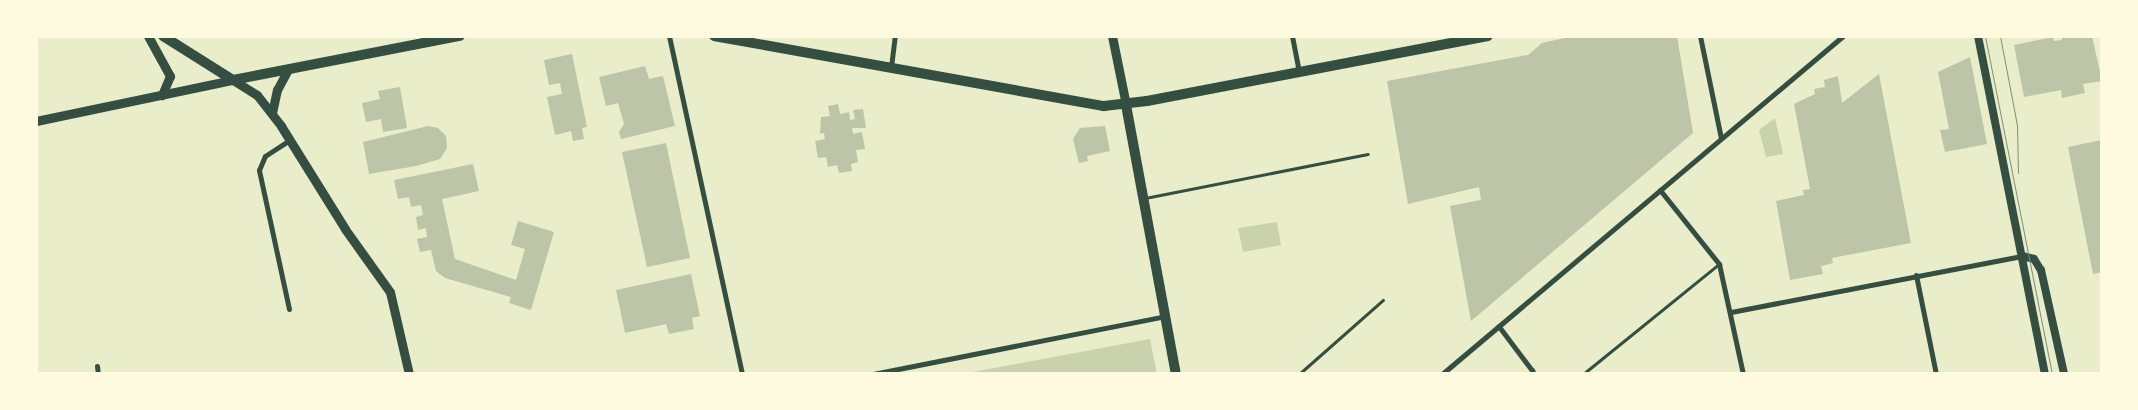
<!DOCTYPE html>
<style>
body{margin:0}
#map{position:relative;width:2138px;height:410px;overflow:hidden;background:#e9edc9;font-family:"IBM Plex Sans",sans-serif}
div>[style]{position:absolute}
[style*='--x']{left:calc(var(--x)*1px);top:calc(var(--y)*1px);width:calc(var(--w)*1px);rotate:calc(var(--a)*1deg)}
.green>*{inset:0;background:#cad2ad}
.building>*{inset:0;background:#bcc5a7}
.service>*{height:3px;margin:-1.5px;padding:0 1.5px;transform-origin:1.5px;border-radius:1.5px;background:#344e41}
.pedestrian>*{height:4.5px;margin:-2.25px;padding:0 2.25px;transform-origin:2.25px;border-radius:2.25px;background:#344e41}
.minor>*{height:5px;margin:-2.5px;padding:0 2.5px;transform-origin:2.5px;border-radius:2.5px;background:#344e41}
.tertiary>*{height:8px;margin:-4px;padding:0 4px;transform-origin:4px;border-radius:4px;background:#344e41}
.secondary>*{height:9px;margin:-4.5px;padding:0 4.5px;transform-origin:4.5px;border-radius:4.5px;background:#344e41}
.primary>*{height:10px;margin:-5px;padding:0 5px;transform-origin:5px;border-radius:5px;background:#344e41}
.tram>*{height:1px;margin:-0.5px;padding:0 0.5px;transform-origin:0.5px;border-radius:0.5px;background:#7c8e77}
span{translate:-50% -50%;white-space:nowrap;text-align:center;line-height:1.15;-webkit-text-stroke:4px #fefae0;paint-order:stroke}
.frame{position:absolute;inset:0;border:38px solid #fefae0;pointer-events:none}
</style>
<div id="map">
<div class="green">
<i style="clip-path:polygon(1775px 118px,1783px 154px,1766px 157px,1759px 130px)"></i>
<i style="clip-path:polygon(1277px 222px,1281px 245px,1243px 252px,1238px 228px)"></i>
<i style="clip-path:polygon(1150px 339px,1157px 374px,962px 374px)"></i>
</div>
<div class="building">
<i style="clip-path:polygon(1574px 36px,1677px 36px,1693px 133px,1471px 321px,1450px 206px,1481px 200px,1479px 187px,1408px 204px,1387px 81px,1528px 55px,1542px 43px)"></i>
<i style="clip-path:polygon(2062px 36px,2092px 36px,2102px 81px,2083px 84px,2085px 93px,2062px 98px,2061px 90px,2024px 97px,2014px 45px,2053px 37px,2054px 41px,2062px 40px)"></i>
<i style="clip-path:polygon(572px 54px,587px 127px,582px 128px,584px 139px,573px 141px,571px 131px,555px 135px,547px 97px,562px 94px,560px 83px,549px 85px,544px 60px)"></i>
<i style="clip-path:polygon(1970px 57px,1987px 144px,1945px 152px,1940px 130px,1949px 129px,1938px 72px)"></i>
<i style="clip-path:polygon(645px 66px,649px 79px,663px 76px,675px 126px,621px 139px,619px 132px,624px 124px,618px 103px,606px 106px,599px 77px)"></i>
<i style="clip-path:polygon(1879px 74px,1911px 243px,1832px 258px,1833px 263px,1821px 266px,1823px 274px,1790px 280px,1776px 201px,1804px 195px,1803px 190px,1810px 189px,1794px 104px,1815px 94px,1814px 89px,1825px 87px,1824px 80px,1838px 76px,1842px 103px)"></i>
<i style="clip-path:polygon(400px 87px,407px 128px,383px 132px,381px 119px,366px 122px,362px 103px,380px 99px,378px 91px)"></i>
<i style="clip-path:polygon(838px 104px,840px 114px,849px 112px,850px 120px,855px 119px,853px 110px,863px 109px,866px 128px,852px 128px,853px 134px,862px 132px,865px 149px,856px 150px,858px 162px,851px 164px,852px 171px,839px 173px,837px 165px,828px 167px,826px 157px,818px 158px,815px 141px,825px 139px,824px 133px,820px 134px,821px 117px,830px 116px,828px 106px)"></i>
<i style="clip-path:polygon(428px 126px,438px 128px,446px 136px,447px 148px,440px 159px,416px 166px,369px 174px,363px 142px)"></i>
<i style="clip-path:polygon(1105px 126px,1110px 151px,1087px 156px,1088px 161px,1079px 163px,1073px 139px,1080px 128px)"></i>
<i style="clip-path:polygon(2102px 140px,2102px 272px,2093px 274px,2068px 147px)"></i>
<i style="clip-path:polygon(666px 143px,690px 258px,647px 267px,622px 152px)"></i>
<i style="clip-path:polygon(473px 164px,479px 191px,442px 199px,455px 259px,516px 280px,525px 249px,511px 245px,518px 221px,554px 232px,531px 310px,509px 303px,511px 297px,445px 278px,436px 271px,431px 250px,420px 252px,417px 239px,427px 237px,426px 228px,418px 230px,416px 217px,423px 215px,421px 205px,411px 207px,409px 197px,398px 199px,394px 180px)"></i>
<i style="clip-path:polygon(691px 274px,700px 316px,692px 318px,694px 329px,669px 334px,666px 324px,625px 333px,616px 290px)"></i>
</div>
<div class="service">
<i style="--x:1145;--y:198;--w:227;--a:-11.2"></i>
<i style="--x:1299;--y:374;--w:112;--a:-41.4"></i>
<i style="--x:1583;--y:374;--w:175;--a:-39"></i>
</div>
<div class="pedestrian">
<i style="--x:1499;--y:326;--w:55;--a:53.1"></i>
</div>
<div class="minor">
<i style="--x:669;--y:36;--w:346;--a:77.8"></i>
<i style="--x:1292;--y:36;--w:37;--a:79"></i>
<i style="--x:1700;--y:36;--w:104;--a:78.4"></i>
<i style="--x:891;--y:67;--w:31;--a:-83"></i>
<i style="--x:1660;--y:190;--w:95;--a:51.4"></i>
<i style="--x:1719;--y:264;--w:113;--a:77.7"></i>
<i style="--x:1916;--y:275;--w:101;--a:78.6"></i>
<i style="--x:289;--y:309;--w:142;--a:-102.2"></i>
<i style="--x:259;--y:170;--w:15;--a:-67"></i>
<i style="--x:265;--y:156;--w:30;--a:-33"></i>
<i style="--x:1731;--y:312;--w:296;--a:-10.9"></i>
<i style="--x:97;--y:366;--w:8;--a:83"></i>
<i style="--x:1532;--y:370;--w:4;--a:63"></i>
<i style="--x:873;--y:374;--w:298;--a:-11.2"></i>
<i style="--x:1442;--y:374;--w:524;--a:-40.13"></i>
</div>
<div class="tertiary">
<i style="--x:1978;--y:36;--w:345;--a:78.8"></i>
<i style="--x:2022;--y:256;--w:12;--a:14"></i>
<i style="--x:2034;--y:259;--w:13;--a:58"></i>
<i style="--x:2041;--y:270;--w:107;--a:77.5"></i>
</div>
<div class="secondary">
<i style="--x:148;--y:36;--w:46;--a:61.2"></i>
<i style="--x:170;--y:76;--w:21;--a:113"></i>
<i style="--x:1112;--y:36;--w:70;--a:78.5"></i>
<i style="--x:272;--y:113;--w:24;--a:-78"></i>
<i style="--x:277;--y:90;--w:24;--a:-62"></i>
<i style="--x:36;--y:121;--w:201;--a:-11.8"></i>
<i style="--x:233;--y:80;--w:28;--a:32"></i>
<i style="--x:257;--y:95;--w:39;--a:52"></i>
<i style="--x:281;--y:126;--w:121;--a:58.1"></i>
<i style="--x:345;--y:229;--w:77;--a:54.5"></i>
<i style="--x:390;--y:292;--w:84;--a:77"></i>
</div>
<div class="primary">
<i style="--x:163;--y:36;--w:83;--a:32.2"></i>
<i style="--x:233;--y:80;--w:231;--a:-11"></i>
<i style="--x:714;--y:36;--w:396;--a:10.2"></i>
<i style="--x:1104;--y:106;--w:43;--a:-6.6"></i>
<i style="--x:1147;--y:101;--w:347;--a:-10.8"></i>
<i style="--x:1126;--y:105;--w:274;--a:79.5"></i>
</div>
<div class="tram">
<i style="--x:1985;--y:36;--w:345;--a:78.8"></i>
<i style="--x:2000;--y:36;--w:91;--a:79.2"></i>
<i style="--x:2017;--y:125;--w:48;--a:88.8"></i>
</div>
<div class="frame"></div>
</div>
